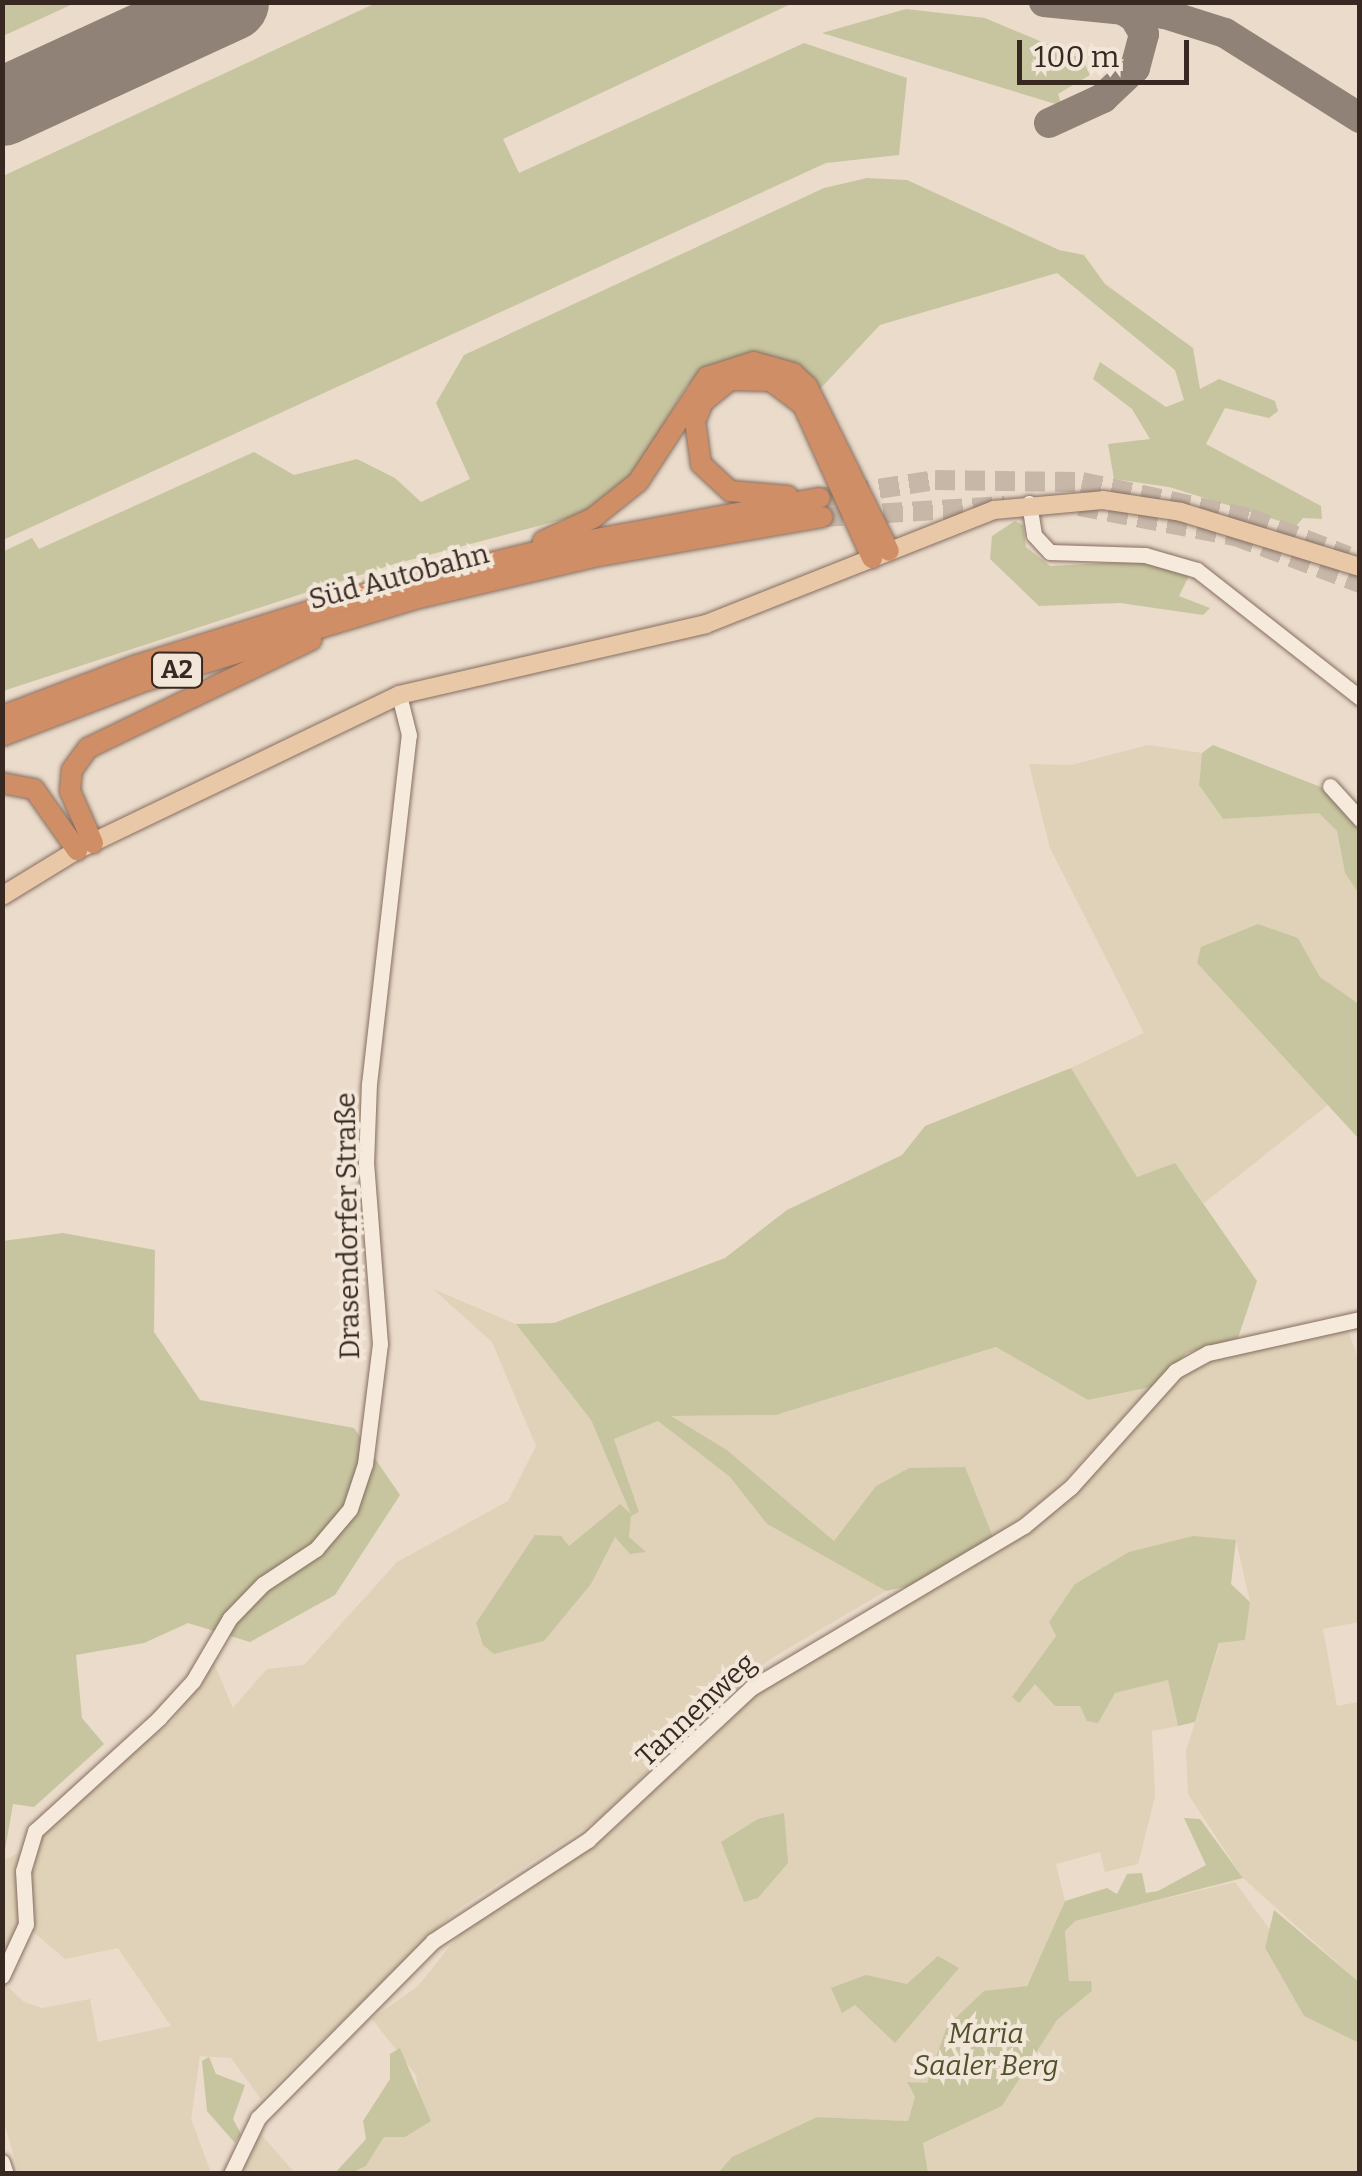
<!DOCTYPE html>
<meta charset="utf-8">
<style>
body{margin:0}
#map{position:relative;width:1362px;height:2176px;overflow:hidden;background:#eadbca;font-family:Bitter,serif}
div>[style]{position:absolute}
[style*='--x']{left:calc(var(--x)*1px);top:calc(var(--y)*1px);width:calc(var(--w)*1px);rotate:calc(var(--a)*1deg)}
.farmland>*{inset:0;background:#dfd2b8}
.green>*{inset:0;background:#c7c59f}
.taxiway>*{height:30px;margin:-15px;padding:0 15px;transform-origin:15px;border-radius:15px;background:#908276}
.runway>*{height:78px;margin:-39px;padding:0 39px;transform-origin:39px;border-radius:39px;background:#908276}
.highway-tunnel>*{height:20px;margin-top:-10px;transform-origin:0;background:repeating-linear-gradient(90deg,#c6b7a8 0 20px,transparent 0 30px)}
.roads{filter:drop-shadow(0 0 2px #856d60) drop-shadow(0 0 2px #856d60)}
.minor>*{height:15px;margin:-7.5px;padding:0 7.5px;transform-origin:7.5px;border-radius:7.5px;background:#f5eadc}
.major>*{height:18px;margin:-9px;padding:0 9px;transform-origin:9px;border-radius:9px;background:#e8c8a7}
.highway>*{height:20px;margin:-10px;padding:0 10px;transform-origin:10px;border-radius:10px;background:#cf8e65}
span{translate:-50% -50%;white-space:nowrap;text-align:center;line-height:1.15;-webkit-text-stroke:8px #f2e6d9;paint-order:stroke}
.shield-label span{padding:2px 8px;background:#f2e6d9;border:2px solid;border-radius:8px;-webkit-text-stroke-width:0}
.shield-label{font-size:25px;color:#372822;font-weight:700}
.street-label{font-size:28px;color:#372822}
.park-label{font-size:28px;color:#4e512b;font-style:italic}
.frame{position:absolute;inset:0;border:5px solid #372822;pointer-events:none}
.scale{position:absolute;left:1017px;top:40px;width:172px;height:45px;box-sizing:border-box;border:5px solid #372822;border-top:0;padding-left:12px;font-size:30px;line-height:35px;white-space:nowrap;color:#372822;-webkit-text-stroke:8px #f2e6d9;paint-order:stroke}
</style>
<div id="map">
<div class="farmland">
<i style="clip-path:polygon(1148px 745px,1202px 753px,1199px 785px,1223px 819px,1319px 812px,1337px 831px,1345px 873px,1359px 894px,1359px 1004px,1320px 977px,1298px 938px,1197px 963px,1329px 1104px,1204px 1203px,1175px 1164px,1137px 1177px,1071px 1068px,1144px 1033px,1050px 848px,1029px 764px,1071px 765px)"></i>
<i style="clip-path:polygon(433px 1289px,516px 1324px,591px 1420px,632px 1515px,639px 1512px,614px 1439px,658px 1421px,730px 1477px,767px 1524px,886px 1591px,772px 1658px,728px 1691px,602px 1817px,457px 1910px,261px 2099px,231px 2058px,200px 2056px,191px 2119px,211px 2173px,19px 2173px,3px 2119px,4px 1983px,24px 2002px,42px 2008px,90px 1999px,98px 2042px,171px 2026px,118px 1948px,65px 1959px,30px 1929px,32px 1857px,44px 1826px,81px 1787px,170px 1724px,214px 1663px,233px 1708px,267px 1669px,304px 1665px,397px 1562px,508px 1501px,536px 1446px,492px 1342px)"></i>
<i style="clip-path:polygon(1346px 1325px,1359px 1361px,1359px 1622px,1323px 1629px,1337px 1706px,1359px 1702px,1359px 1982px,1243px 1878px,1188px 1794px,1186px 1751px,1220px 1643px,1245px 1640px,1250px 1602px,1236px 1540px,1056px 1636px,1013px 1697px,1035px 1684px,1115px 1693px,1168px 1679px,1178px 1726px,1152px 1731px,1155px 1796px,1138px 1864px,1105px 1872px,1100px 1852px,1056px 1864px,1065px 1901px,1026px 1987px,984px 1991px,948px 2026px,927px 2083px,907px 2083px,915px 2097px,908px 2121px,817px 2117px,733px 2157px,718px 2173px,352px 2174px,366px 2166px,384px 2137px,406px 2137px,420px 2105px,416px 2075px,372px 2019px,418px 1986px,462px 1931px,613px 1830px,754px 1690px,998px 1549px,1180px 1374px,1224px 1355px)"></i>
<i style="clip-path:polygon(996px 1347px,1088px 1400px,1151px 1387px,1055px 1490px,994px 1539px,965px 1468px,909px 1468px,876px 1486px,835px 1542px,727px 1450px,669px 1416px,776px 1415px)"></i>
<i style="clip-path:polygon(19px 1853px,19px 1926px,2px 1961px,2px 1861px)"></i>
<i style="clip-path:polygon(1235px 1882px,1270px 1930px,1265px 1949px,1304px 2016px,1359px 2043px,1359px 2173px,928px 2173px,923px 2143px,1002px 2106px,1057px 2020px,1092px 1991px,1069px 1982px,1065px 1930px,1075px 1920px)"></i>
<i style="clip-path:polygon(257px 2130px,295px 2173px,241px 2174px)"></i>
</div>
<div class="green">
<i style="clip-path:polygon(3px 2px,75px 2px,75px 3px,3px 36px)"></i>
<i style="clip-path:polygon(376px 3px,793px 3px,503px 139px,519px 173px,804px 43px,907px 78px,899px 155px,826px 163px,3px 540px,3px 176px)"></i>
<i style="clip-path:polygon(906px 9px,985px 18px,1082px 59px,1090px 75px,1058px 94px,1062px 106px,822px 33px)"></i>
<i style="clip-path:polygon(867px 178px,907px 180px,1059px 250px,1084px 255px,1105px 284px,1193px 348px,1200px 389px,1219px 379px,1275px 401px,1278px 411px,1269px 418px,1225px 408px,1206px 444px,1321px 506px,1322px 519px,1303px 518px,1296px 526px,1169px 487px,1114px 479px,1108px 444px,1150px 439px,1132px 409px,1093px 379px,1100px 362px,1166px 407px,1184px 400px,1175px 370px,1057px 273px,880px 325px,819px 390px,779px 358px,750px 354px,704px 370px,686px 387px,633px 477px,580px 515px,391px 565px,3px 691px,2px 552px,32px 538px,39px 549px,254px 452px,294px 475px,357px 459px,395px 478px,421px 502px,470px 479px,436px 403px,464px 355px,824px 188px)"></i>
<i style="clip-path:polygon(1015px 521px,1023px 525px,1026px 547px,1050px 566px,1142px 561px,1190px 574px,1179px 596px,1210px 608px,1203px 615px,1120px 603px,1039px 606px,990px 559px,992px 536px)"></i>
<i style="clip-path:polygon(1213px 745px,1326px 789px,1359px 826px,1359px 894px,1345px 873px,1337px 831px,1319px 813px,1223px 819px,1199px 785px,1202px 753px)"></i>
<i style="clip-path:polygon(1258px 924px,1298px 938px,1320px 977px,1359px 1004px,1359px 1139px,1197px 963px,1201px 947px)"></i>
<i style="clip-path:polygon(1071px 1068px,1137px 1177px,1175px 1163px,1257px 1281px,1238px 1338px,1187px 1353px,1151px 1387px,1088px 1400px,996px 1347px,776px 1415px,671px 1416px,727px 1450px,834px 1541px,876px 1486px,909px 1468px,965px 1467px,994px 1539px,909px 1586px,886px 1591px,767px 1524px,730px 1477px,658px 1421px,614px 1439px,639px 1512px,631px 1516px,629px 1537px,646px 1552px,630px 1554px,615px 1537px,591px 1584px,544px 1641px,494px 1654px,483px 1645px,476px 1623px,535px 1535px,561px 1536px,569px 1546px,620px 1504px,631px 1514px,591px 1420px,516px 1324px,554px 1323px,725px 1258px,787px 1210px,902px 1155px,925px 1126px)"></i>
<i style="clip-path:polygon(63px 1233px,155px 1250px,154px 1332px,200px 1400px,354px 1428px,400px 1495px,335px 1595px,250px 1642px,188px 1623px,144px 1643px,76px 1655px,82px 1718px,104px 1744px,34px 1807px,13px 1804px,3px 1861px,3px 1241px)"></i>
<i style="clip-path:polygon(1193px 1536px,1236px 1540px,1231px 1584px,1250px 1602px,1245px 1640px,1219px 1643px,1195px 1722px,1178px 1726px,1168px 1680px,1115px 1693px,1098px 1723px,1087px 1721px,1080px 1706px,1055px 1706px,1035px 1684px,1019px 1703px,1012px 1697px,1056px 1636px,1049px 1622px,1075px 1584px,1129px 1552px)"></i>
<i style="clip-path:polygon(784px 1813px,788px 1863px,758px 1898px,744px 1902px,721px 1842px,758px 1819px)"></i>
<i style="clip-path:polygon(1184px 1818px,1200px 1819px,1243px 1878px,1075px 1921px,1065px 1931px,1069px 1981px,1091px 1981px,1092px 1991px,1057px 2020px,1002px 2106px,923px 2143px,928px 2173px,718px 2173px,732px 2157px,817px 2117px,908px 2121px,915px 2097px,907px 2082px,927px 2083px,947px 2026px,984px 1991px,1027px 1986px,1065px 1901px,1107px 1888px,1117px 1894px,1127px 1874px,1142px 1873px,1146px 1893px,1158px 1891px,1206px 1865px)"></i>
<i style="clip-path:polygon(1274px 1910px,1359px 1982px,1359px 2043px,1304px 2016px,1265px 1948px)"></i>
<i style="clip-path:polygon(938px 1956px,959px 1968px,895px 2043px,855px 2005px,842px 2013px,831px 1988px,866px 1975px,907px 1984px)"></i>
<i style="clip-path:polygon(400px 2048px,431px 2121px,405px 2137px,384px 2137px,366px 2166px,352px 2173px,335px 2173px,366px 2139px,363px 2121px,390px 2079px,390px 2054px)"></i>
<i style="clip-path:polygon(209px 2057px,216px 2074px,245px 2085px,233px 2119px,241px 2134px,235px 2143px,207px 2111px,202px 2061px)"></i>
</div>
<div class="taxiway">
<i style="--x:1044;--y:2;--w:122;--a:5.7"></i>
<i style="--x:1165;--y:14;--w:63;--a:17.6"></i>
<i style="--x:1225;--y:33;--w:160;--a:32.2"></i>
<i style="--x:1049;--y:123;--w:60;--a:-24.8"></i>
<i style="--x:1103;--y:98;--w:44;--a:-43.2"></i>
<i style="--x:1135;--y:68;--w:35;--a:-75"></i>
<i style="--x:1144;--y:34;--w:20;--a:-120"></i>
<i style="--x:1134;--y:17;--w:17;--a:-149"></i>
</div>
<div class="runway">
<i style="--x:2;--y:107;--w:251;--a:-24.7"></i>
</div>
<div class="highway-tunnel">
<i style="--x:820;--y:498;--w:116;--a:-8.9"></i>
<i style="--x:935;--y:480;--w:147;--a:0.8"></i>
<i style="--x:1082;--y:482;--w:171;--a:12.2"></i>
<i style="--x:1249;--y:518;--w:106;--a:21"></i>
<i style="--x:1079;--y:506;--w:159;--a:10.9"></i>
<i style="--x:1235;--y:536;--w:134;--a:20.6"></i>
<i style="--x:823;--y:517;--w:182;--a:-3.5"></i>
</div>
<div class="roads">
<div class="minor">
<i style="--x:1029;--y:503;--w:32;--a:81"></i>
<i style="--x:1034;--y:535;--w:23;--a:47"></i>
<i style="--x:1050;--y:552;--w:95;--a:1.8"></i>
<i style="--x:1145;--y:555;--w:54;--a:16.1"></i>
<i style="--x:1197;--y:570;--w:207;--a:38.1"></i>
<i style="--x:1330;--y:786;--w:45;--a:47.7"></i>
<i style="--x:2;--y:1976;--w:57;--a:-65.2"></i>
<i style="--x:26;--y:1924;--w:53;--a:-93.2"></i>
<i style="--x:23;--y:1871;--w:42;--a:-73.3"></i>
<i style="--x:35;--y:1831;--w:168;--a:-42.3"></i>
<i style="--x:159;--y:1718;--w:50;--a:-47.4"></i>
<i style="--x:193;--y:1681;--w:73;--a:-59.6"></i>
<i style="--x:230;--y:1618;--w:47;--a:-45.9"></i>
<i style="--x:263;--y:1584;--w:64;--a:-33.4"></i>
<i style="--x:316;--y:1549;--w:52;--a:-49.6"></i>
<i style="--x:350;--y:1509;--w:47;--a:-71.6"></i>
<i style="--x:365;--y:1464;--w:121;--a:-82.9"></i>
<i style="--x:380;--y:1344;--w:181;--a:-94.4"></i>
<i style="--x:366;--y:1164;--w:80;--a:-87.9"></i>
<i style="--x:369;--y:1084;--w:351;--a:-83.5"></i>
<i style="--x:409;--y:735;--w:41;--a:-104"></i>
<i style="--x:2;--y:2162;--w:13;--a:72"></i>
<i style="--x:231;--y:2174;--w:62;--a:-64.3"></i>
<i style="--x:258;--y:2118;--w:249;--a:-45.3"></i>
<i style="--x:433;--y:1941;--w:185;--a:-33.1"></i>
<i style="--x:588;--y:1840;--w:223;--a:-43"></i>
<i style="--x:751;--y:1688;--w:317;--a:-30.7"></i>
<i style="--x:1024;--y:1526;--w:61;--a:-39.7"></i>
<i style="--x:1071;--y:1487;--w:156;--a:-48.1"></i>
<i style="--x:1175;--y:1371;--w:38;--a:-29"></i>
<i style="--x:1208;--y:1353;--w:156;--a:-12.6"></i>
</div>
<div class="major">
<i style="--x:2;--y:896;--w:88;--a:-31.5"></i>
<i style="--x:77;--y:850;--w:357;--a:-25.7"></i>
<i style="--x:399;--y:695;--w:315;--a:-13"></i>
<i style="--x:706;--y:624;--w:310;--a:-21.6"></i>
<i style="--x:994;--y:510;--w:109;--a:-5.2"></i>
<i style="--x:1103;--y:500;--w:79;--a:8.7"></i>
<i style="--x:1181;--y:512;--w:187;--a:17.1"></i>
</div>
<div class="highway">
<i style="--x:788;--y:496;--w:58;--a:-175.1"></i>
<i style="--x:730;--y:491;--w:40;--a:-137"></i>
<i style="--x:701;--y:464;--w:43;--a:-97.9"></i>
<i style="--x:695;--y:421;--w:21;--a:-67"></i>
<i style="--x:703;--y:402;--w:35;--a:-39"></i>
<i style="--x:730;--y:380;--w:41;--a:1.4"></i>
<i style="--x:771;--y:381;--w:40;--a:37"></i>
<i style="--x:803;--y:405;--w:168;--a:65.7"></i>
<i style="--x:543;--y:541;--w:55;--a:-24.7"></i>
<i style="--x:593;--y:518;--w:58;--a:-38.7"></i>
<i style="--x:638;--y:482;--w:126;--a:-56.7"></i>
<i style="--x:707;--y:377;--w:49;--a:-17.7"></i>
<i style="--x:754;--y:362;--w:41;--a:15.8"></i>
<i style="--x:793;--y:373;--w:19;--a:43"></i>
<i style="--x:807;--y:386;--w:184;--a:63.6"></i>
<i style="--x:2;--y:716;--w:141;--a:-20.7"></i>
<i style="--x:134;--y:666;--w:250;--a:-17.4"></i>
<i style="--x:373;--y:591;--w:202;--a:-13.5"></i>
<i style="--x:569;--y:544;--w:255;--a:-10.4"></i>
<i style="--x:2;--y:736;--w:147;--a:-21.1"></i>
<i style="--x:139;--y:683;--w:288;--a:-16.9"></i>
<i style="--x:415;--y:599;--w:189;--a:-13.2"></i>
<i style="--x:599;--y:556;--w:227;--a:-9.9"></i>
<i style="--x:2;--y:783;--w:33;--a:11"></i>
<i style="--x:34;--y:789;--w:75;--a:54.8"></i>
<i style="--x:93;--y:843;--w:57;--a:-113.9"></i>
<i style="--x:70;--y:791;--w:21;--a:-85"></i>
<i style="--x:72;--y:770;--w:27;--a:-54"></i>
<i style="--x:88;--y:748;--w:248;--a:-25.8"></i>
</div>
</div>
<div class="shield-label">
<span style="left:177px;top:670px">A2</span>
</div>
<div class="street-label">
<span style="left:399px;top:577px;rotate:-15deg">Süd Autobahn</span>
<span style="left:348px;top:1226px;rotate:-91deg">Drasendorfer Straße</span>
<span style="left:696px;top:1710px;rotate:-43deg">Tannenweg</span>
</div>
<div class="park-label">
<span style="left:986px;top:2050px">Maria<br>Saaler Berg</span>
</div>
<div class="frame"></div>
<div class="scale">100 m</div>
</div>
